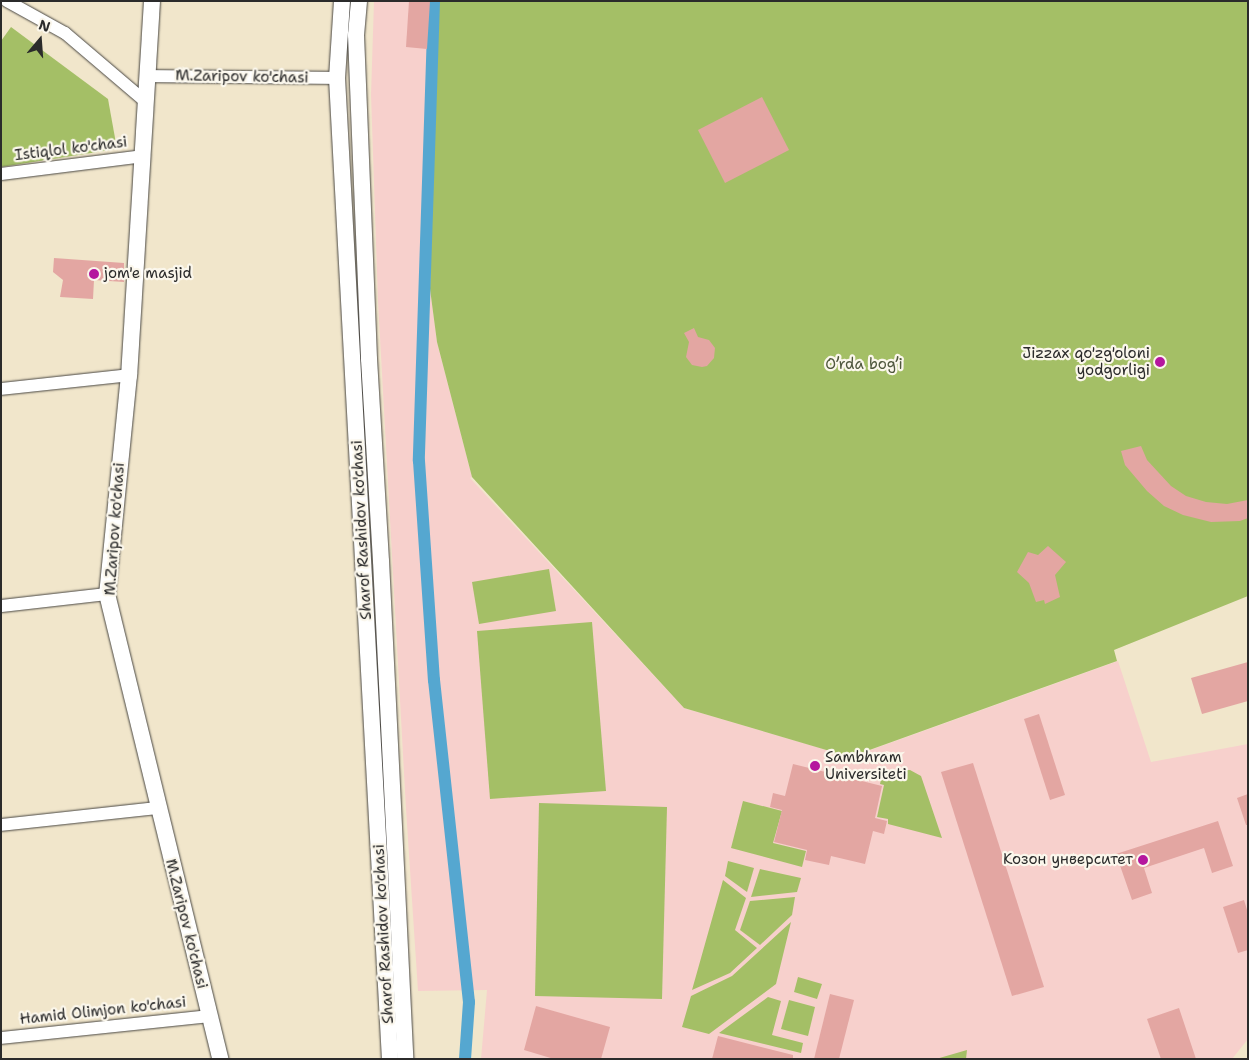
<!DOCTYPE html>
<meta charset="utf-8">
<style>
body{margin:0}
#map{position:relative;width:1249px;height:1060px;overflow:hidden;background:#f1e6cb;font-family:"Shantell Sans",sans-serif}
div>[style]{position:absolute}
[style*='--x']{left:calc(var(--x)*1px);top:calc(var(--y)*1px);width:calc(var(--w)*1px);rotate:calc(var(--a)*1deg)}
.built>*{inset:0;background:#f7d0cc}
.green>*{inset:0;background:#a4bf66}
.canal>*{height:12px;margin:-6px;padding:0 6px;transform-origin:6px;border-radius:6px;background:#55a7d0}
.building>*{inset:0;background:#e3a6a2}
.roads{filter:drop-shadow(0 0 1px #494743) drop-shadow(0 0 1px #494743)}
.minor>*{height:12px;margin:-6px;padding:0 6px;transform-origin:6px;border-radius:6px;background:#fff}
.tertiary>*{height:16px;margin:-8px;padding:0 8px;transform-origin:8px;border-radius:8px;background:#fff}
.dots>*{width:14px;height:14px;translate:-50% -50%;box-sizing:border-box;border:2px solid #fbf7ec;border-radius:50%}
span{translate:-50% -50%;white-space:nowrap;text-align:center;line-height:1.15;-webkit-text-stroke:4.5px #fbf7ec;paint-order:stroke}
.street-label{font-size:15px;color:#2b2b2b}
.poi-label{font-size:15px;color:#2b2b2b}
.left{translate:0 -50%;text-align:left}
.right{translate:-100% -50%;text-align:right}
.park-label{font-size:15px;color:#4f573d}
.frame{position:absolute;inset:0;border:2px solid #2b2b2b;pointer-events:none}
.north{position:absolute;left:15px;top:15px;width:50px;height:50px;-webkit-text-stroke:4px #fbf7ec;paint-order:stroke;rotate:18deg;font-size:14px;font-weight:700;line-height:20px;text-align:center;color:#2b2b2b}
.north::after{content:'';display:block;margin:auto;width:18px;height:22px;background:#2b2b2b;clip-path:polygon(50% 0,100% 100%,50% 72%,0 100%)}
</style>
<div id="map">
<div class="built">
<i style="clip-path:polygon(374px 1px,437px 1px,430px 289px,437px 342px,472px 477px,470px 478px,684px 708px,851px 757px,1118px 661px,1151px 762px,1248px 744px,1248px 1039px,1232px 1059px,481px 1059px,487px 990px,418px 991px,406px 809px,378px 301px,371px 95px)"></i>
</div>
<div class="green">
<i style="clip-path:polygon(437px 1px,1248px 1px,1248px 596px,1114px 650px,1117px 661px,850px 757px,684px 708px,472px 477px,437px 342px,430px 289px)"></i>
<i style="clip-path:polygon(11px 27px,108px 99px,117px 149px,1px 167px,1px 41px)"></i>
<i style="clip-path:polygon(549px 569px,556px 611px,479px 624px,472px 582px)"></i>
<i style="clip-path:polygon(592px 622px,606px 791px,490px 799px,477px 631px)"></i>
<i style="clip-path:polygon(910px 770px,921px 776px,942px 838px,888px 824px,888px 819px,877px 817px,884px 785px,880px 784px,883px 771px)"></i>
<i style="clip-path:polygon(743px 801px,782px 811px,773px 843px,806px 851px,802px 867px,731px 848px)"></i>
<i style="clip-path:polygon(539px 803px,667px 807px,662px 999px,535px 996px)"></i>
<i style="clip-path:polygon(728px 861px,754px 868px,747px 892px,725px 876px)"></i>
<i style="clip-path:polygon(760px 869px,801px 878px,797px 892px,751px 897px)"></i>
<i style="clip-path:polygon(723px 880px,746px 898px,735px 930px,757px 948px,730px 973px,692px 990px)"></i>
<i style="clip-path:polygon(795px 897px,792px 915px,760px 945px,740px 930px,750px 901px)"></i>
<i style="clip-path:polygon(791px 922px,776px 984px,709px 1034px,682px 1027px,691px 996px,732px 976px)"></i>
<i style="clip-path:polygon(798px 977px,822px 984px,817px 999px,794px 992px)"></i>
<i style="clip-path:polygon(768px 997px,781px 1001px,772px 1035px,803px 1043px,801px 1053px,719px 1033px)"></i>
<i style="clip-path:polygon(789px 1000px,815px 1007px,808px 1036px,781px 1029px)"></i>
<i style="clip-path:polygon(967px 1050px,966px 1059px,936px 1059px)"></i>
</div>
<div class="canal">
<i style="--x:434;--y:1;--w:460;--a:91.9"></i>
<i style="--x:419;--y:461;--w:220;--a:86.1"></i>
<i style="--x:434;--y:680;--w:324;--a:83.8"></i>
<i style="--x:469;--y:1002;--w:57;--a:94"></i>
</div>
<div class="building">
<i style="clip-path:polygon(409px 1px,430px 1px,427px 49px,406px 47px)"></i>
<i style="clip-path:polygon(762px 97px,789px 150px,725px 183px,698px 130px)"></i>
<i style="clip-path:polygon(54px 258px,124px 263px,124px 282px,94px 280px,93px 299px,60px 297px,63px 280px,53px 272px)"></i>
<i style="clip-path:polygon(694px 328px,698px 337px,709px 340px,715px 348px,714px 358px,707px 366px,702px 367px,692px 365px,686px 357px,689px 342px,684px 333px)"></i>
<i style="clip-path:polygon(1141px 446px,1147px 460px,1171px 486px,1186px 496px,1206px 502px,1227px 504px,1248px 500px,1248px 518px,1240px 521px,1211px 522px,1183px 515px,1164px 506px,1147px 491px,1125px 465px,1121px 451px)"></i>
<i style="clip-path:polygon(1048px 546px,1066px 562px,1055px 575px,1060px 597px,1045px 604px,1044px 600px,1036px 602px,1029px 583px,1017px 572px,1028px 552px,1038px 555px)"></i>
<i style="clip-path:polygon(1248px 662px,1248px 701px,1202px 714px,1191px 678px)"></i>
<i style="clip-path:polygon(1039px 714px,1065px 795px,1050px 800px,1024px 719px)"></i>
<i style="clip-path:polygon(973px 763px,1044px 987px,1012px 996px,941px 772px)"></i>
<i style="clip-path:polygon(793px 764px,882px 786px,875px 818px,887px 821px,884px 834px,873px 831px,865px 864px,831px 856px,829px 865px,805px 860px,807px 850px,774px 842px,782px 810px,770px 807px,773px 793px,785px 796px)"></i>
<i style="clip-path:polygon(1248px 794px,1248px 825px,1246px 825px,1237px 798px)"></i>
<i style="clip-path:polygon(1218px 821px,1233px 866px,1212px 873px,1204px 848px,1144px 868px,1152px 893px,1132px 900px,1116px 854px)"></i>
<i style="clip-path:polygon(1244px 900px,1248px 913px,1248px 950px,1238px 953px,1223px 907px)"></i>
<i style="clip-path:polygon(830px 994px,854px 1000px,839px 1059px,814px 1059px)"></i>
<i style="clip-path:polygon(536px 1006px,610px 1027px,601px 1059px,554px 1059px,524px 1050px)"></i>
<i style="clip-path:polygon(1179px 1008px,1196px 1059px,1161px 1059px,1147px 1019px)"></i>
<i style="clip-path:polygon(718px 1036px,793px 1055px,793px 1059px,712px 1059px)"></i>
</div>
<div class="roads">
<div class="minor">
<i style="--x:7;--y:1;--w:66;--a:28.9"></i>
<i style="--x:65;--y:33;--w:106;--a:40.4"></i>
<i style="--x:147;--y:76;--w:190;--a:0.6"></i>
<i style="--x:1;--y:174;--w:144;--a:-7.2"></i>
<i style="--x:1;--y:389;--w:129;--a:-6.2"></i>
<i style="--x:1;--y:606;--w:107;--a:-6.5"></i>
<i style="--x:1;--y:825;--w:158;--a:-6.2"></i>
<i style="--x:1;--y:1038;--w:209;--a:-6"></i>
</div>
<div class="tertiary">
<i style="--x:152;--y:1;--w:375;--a:93.5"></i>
<i style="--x:129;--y:375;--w:220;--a:95.7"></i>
<i style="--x:107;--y:594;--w:479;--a:76.3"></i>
<i style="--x:342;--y:1;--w:77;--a:93.7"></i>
<i style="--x:337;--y:78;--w:982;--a:86.91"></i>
<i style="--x:359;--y:1;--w:34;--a:95"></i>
<i style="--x:356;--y:35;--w:324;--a:87.7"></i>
<i style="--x:369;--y:359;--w:202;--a:86.6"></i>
<i style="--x:381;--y:561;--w:499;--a:87.2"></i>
</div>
</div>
<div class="dots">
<i style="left:94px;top:274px;background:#b5179e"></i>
<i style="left:1160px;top:362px;background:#b5179e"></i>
<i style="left:815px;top:766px;background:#b5179e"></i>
<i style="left:1143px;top:860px;background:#b5179e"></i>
</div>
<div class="street-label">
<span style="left:242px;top:77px;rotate:1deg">M.Zaripov ko'chasi</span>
<span style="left:71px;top:149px;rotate:-7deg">Istiqlol ko'chasi</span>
<span style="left:115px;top:529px;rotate:-86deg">M.Zaripov ko'chasi</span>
<span style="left:362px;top:530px;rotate:-93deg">Sharof Rashidov ko'chasi</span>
<span style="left:186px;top:924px;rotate:76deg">M.Zaripov ko'chasi</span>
<span style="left:384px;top:934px;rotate:-93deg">Sharof Rashidov ko'chasi</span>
<span style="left:103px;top:1011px;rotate:-6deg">Hamid Olimjon ko'chasi</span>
</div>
<div class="poi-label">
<span class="left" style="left:104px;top:274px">jom'e masjid</span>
<span class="right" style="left:1150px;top:362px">Jizzax qo'zg'oloni<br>yodgorligi</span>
<span class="left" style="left:825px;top:766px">Sambhram<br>Universiteti</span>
<span class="right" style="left:1133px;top:860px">Козон унверситет</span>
</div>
<div class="park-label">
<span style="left:864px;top:365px">O’rda bog’i</span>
</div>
<div class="frame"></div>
<div class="north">N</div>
</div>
